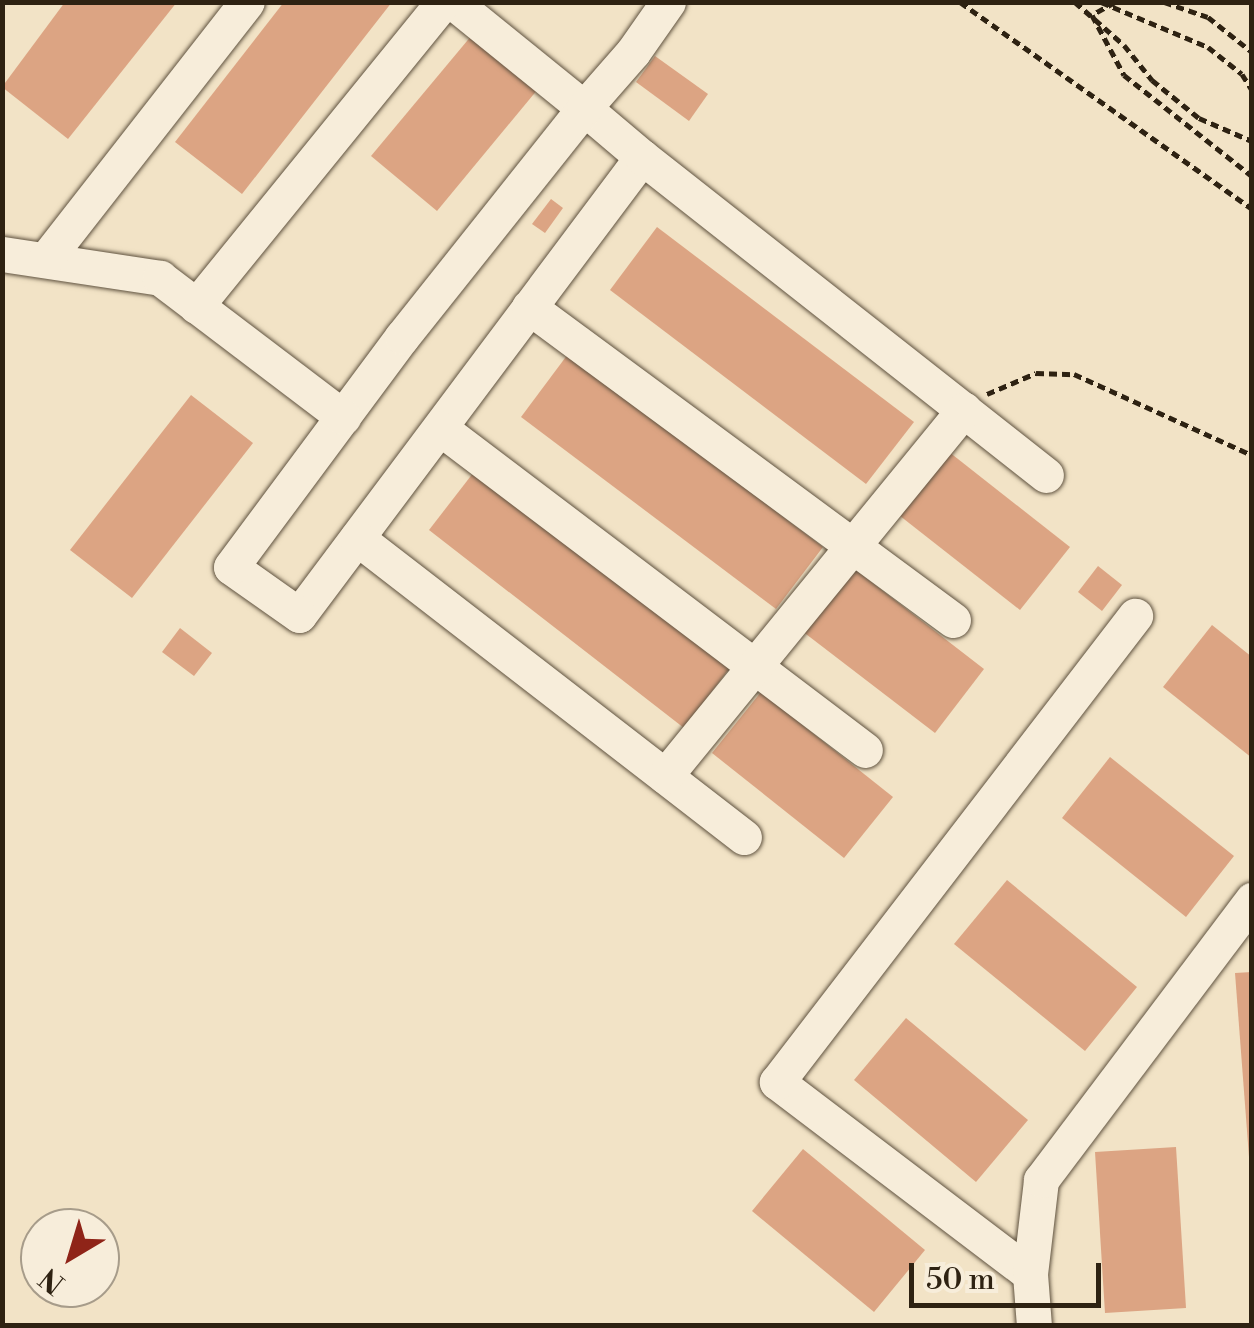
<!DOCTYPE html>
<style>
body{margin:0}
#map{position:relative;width:1254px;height:1328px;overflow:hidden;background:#f2e3c6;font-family:"Libre Bodoni",serif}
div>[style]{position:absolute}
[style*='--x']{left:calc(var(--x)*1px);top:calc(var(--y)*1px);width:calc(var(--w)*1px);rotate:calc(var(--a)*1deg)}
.building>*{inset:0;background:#dca483}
.path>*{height:5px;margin-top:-2.5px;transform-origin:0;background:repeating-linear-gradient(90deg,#2e2212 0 8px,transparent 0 13px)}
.roads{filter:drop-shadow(0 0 2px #5f523f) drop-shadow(0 0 2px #5f523f)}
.minor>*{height:35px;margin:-17.5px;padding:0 17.5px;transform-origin:17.5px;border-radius:17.5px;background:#f7edda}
span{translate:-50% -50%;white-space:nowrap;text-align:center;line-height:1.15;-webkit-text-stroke:10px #f7edda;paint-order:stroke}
.frame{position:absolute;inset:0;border:5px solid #2e2212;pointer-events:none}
.north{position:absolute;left:20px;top:1208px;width:100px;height:100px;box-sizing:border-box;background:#f7edda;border:2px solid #a79c8a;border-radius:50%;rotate:218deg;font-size:28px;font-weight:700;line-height:40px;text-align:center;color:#2e2212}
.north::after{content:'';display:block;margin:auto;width:35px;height:45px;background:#8f2418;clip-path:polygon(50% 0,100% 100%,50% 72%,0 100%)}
.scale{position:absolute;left:909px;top:1263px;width:192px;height:45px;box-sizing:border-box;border:5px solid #2e2212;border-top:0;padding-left:12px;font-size:30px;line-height:35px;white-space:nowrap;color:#2e2212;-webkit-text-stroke:8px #f7edda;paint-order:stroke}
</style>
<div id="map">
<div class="building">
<i style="clip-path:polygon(65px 2px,177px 2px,68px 139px,2px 87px)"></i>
<i style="clip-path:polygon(284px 2px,392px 2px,242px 194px,175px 142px)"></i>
<i style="clip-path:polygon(472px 35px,538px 89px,437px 211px,371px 156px)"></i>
<i style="clip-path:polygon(655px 56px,708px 94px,689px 121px,636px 82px)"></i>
<i style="clip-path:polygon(551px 199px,563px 208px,545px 233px,532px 224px)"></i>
<i style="clip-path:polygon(657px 227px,914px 422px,866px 484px,610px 290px)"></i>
<i style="clip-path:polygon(568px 354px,823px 547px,776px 609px,521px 417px)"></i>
<i style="clip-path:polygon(191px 395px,253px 443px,132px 598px,70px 550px)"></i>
<i style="clip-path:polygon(944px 448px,1070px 547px,1020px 610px,895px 512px)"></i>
<i style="clip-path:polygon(477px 468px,732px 665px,684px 728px,429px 530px)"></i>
<i style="clip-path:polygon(1098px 566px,1122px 585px,1102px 611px,1078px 592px)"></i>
<i style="clip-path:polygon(852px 567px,984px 669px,935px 733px,802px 631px)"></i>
<i style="clip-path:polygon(1212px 625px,1252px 657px,1252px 758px,1163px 687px)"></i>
<i style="clip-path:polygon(180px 628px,212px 653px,194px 676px,162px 652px)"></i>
<i style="clip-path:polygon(761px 692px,893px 797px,844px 858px,712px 753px)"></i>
<i style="clip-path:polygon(1110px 757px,1234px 856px,1186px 917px,1062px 818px)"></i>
<i style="clip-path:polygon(1007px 880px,1137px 987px,1085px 1051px,954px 944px)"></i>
<i style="clip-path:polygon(1252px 972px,1252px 1157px,1249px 1157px,1235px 973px)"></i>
<i style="clip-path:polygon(906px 1018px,1028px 1120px,976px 1182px,854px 1080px)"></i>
<i style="clip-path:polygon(1176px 1147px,1186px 1308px,1105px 1313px,1095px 1152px)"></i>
<i style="clip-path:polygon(803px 1149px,925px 1250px,874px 1312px,752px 1211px)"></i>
</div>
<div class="path">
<i style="--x:758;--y:2;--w:33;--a:0"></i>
<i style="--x:960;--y:2;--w:358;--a:35.3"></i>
<i style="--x:1075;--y:2;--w:65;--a:41.3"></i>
<i style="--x:1124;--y:45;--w:45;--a:51.3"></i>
<i style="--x:1152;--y:80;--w:60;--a:39"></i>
<i style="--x:1199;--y:118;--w:58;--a:23.5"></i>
<i style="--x:1101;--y:2;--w:116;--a:22.8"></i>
<i style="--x:1208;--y:47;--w:43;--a:38.5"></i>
<i style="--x:1242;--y:74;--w:19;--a:58"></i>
<i style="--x:1115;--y:2;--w:26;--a:151"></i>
<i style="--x:1092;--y:15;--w:68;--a:61.9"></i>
<i style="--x:1124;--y:75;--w:163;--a:38.3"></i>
<i style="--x:1164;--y:2;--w:46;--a:18.8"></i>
<i style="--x:1208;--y:17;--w:56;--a:38.5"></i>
<i style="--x:987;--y:394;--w:53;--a:-23.2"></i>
<i style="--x:1036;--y:373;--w:38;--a:2"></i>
<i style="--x:1074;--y:374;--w:196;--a:24.5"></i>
</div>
<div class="roads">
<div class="minor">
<i style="--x:453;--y:2;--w:169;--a:39"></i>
<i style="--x:584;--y:108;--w:76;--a:40.2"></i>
<i style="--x:642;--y:157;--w:572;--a:126.83"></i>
<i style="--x:299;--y:615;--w:83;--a:-144.8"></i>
<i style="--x:231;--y:567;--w:287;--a:-53.4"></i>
<i style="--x:402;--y:337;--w:293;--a:-51.5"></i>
<i style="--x:584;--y:108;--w:74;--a:-48.8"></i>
<i style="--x:633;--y:52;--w:61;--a:-55"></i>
<i style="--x:642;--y:157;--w:514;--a:38.21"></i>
<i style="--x:2;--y:254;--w:160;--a:8.6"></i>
<i style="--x:160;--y:278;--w:230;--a:37.2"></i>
<i style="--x:46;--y:259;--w:326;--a:-52"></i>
<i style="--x:196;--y:306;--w:392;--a:-50.9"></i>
<i style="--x:529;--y:307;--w:527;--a:36.44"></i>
<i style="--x:440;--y:428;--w:533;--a:37.15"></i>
<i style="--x:357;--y:538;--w:489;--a:37.7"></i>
<i style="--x:665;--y:776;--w:473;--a:-50.8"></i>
<i style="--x:1030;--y:1274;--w:318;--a:-142.8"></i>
<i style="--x:777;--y:1082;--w:588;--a:-52.47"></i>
<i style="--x:1034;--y:1326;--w:52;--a:-94.4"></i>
<i style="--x:1030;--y:1274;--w:95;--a:-83.3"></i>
<i style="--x:1041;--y:1180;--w:351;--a:-53"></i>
</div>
</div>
<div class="frame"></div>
<div class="north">N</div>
<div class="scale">50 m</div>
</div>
